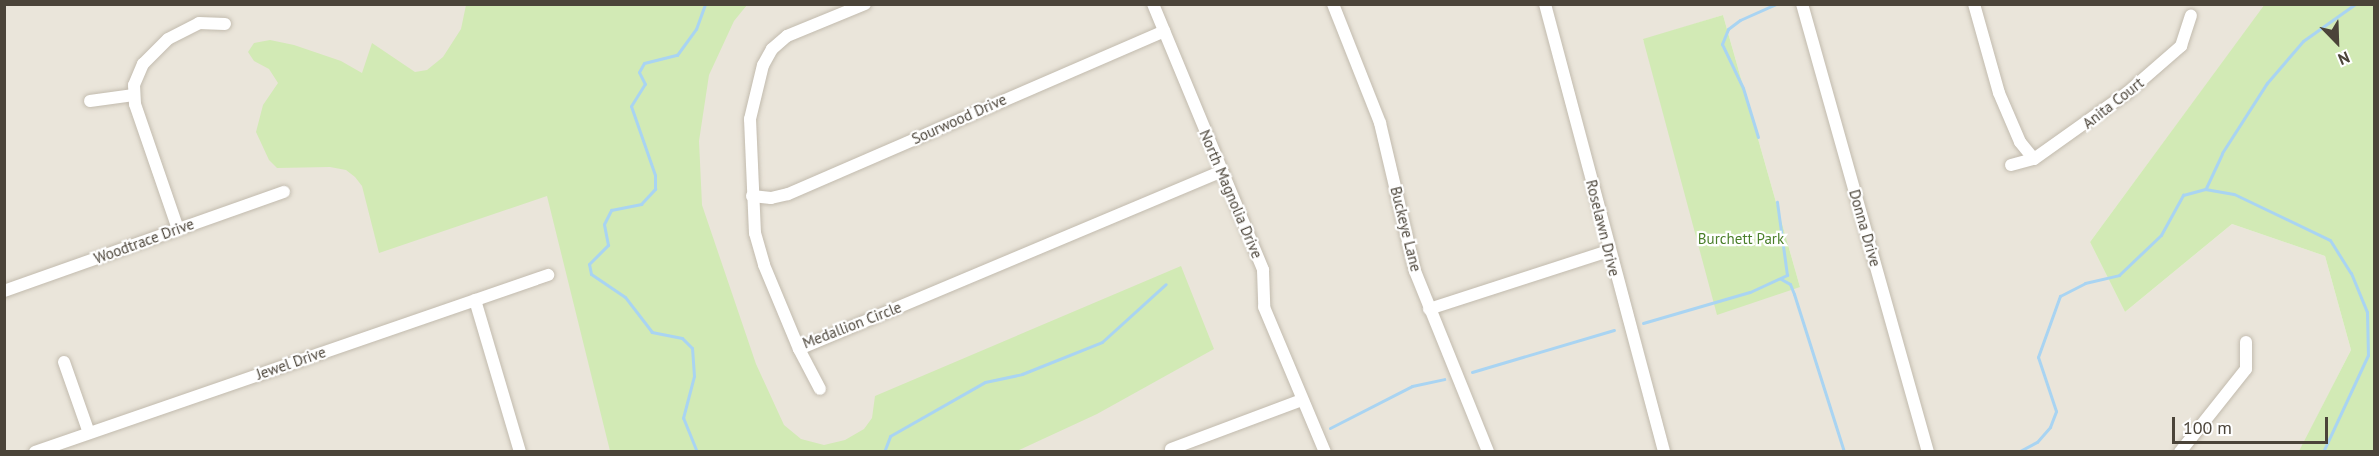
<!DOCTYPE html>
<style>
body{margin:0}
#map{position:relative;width:2379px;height:456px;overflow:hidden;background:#f6f3ec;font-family:"PT Sans",sans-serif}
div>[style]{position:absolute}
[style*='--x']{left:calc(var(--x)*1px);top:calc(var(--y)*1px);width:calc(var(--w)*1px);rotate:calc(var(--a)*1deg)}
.residential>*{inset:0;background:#eae5da}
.green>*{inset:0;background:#d2eab5}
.stream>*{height:3px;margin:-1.5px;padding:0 1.5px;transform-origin:1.5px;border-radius:1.5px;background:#a9d4f2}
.roads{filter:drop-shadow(0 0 2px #c2bbae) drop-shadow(0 0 2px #c2bbae)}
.minor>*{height:12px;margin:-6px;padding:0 6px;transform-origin:6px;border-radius:6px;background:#fff}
span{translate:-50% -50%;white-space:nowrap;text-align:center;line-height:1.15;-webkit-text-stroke:4.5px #fff;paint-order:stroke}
.street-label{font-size:15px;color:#4b4439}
.park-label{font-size:15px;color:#4a7f2a}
.frame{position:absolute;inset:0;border:6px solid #4b4439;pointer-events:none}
.north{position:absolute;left:2307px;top:12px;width:60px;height:60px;-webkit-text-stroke:4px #fff;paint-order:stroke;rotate:157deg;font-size:16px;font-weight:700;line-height:24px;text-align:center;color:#4b4439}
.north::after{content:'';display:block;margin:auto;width:21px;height:27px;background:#4b4439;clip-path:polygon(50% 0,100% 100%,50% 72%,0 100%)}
.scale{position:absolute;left:2172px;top:417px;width:156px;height:27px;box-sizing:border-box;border:3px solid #4b4439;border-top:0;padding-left:8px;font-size:18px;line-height:21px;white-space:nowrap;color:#4b4439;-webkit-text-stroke:4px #fff;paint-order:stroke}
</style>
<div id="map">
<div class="residential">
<i style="clip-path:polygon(evenodd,4px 5px,2265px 5px,2090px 242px,2125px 312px,2232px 224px,2325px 256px,2351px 350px,2299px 452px,5px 451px,4px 5px,1723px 15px,1800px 287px,1643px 40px,1723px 15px)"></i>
</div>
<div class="green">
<i style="clip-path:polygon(2265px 4px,2374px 5px,2374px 451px,2299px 451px,2351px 350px,2325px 256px,2232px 224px,2125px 312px,2090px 242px)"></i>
<i style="clip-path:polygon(466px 5px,747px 5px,734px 21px,709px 75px,699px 141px,702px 205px,756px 364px,784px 425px,801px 439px,824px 445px,845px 440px,864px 429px,872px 418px,875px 396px,1181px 266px,1214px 349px,1097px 414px,1017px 451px,610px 451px,547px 196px,379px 253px,362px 186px,355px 177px,346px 170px,330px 167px,277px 168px,269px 160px,256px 132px,263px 105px,278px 83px,269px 69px,254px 61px,248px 52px,254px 43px,270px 40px,294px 45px,341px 61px,362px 73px,372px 43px,415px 72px,427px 70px,443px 57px,461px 29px)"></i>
<i style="clip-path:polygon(1723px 15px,1800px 287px,1717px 315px,1643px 39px)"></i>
</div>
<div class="stream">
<i style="--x:1758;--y:137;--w:51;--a:-107"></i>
<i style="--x:1743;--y:88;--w:49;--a:-115.5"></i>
<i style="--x:1722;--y:44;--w:16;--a:-68"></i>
<i style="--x:1728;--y:29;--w:15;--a:-37"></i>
<i style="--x:1740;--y:20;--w:39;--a:-24"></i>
<i style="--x:2206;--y:188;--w:38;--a:-65"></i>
<i style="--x:2222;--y:153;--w:83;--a:-57.3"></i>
<i style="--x:2267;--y:83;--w:55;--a:-49.4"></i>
<i style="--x:2303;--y:41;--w:64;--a:-35.4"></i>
<i style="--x:1781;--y:279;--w:10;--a:29"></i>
<i style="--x:1790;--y:284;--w:11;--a:68"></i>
<i style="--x:1794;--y:294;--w:166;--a:72.4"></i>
<i style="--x:1643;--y:323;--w:111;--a:-16.2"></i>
<i style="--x:1750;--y:292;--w:41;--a:-24.7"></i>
<i style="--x:1787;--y:275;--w:74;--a:-97.8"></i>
<i style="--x:1472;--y:372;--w:148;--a:-16.5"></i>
<i style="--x:1330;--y:428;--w:92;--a:-27.1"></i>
<i style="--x:1412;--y:386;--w:33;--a:-12"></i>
<i style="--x:697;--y:452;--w:37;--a:-112"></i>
<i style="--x:683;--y:418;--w:43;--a:-75.3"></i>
<i style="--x:694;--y:376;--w:28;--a:-94"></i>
<i style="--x:692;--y:348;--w:14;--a:-135"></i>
<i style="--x:682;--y:338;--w:31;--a:-169"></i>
<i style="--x:652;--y:332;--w:44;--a:-127.6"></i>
<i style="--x:625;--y:297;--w:41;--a:-145.9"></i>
<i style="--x:591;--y:274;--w:10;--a:-101"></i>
<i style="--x:589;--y:264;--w:27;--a:-45"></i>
<i style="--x:608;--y:245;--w:21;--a:-101"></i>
<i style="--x:604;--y:224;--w:16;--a:-63"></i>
<i style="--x:611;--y:210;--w:31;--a:-11"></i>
<i style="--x:641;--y:204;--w:21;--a:-47"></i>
<i style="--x:655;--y:189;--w:14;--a:-90"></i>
<i style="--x:655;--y:175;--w:73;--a:-109.2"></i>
<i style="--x:631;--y:106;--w:26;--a:-58"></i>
<i style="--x:645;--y:84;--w:13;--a:-117"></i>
<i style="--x:639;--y:72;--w:10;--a:-61"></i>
<i style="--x:644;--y:63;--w:34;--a:-14"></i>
<i style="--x:677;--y:55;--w:32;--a:-54"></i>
<i style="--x:696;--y:29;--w:27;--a:-70"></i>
<i style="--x:884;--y:452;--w:17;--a:-69"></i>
<i style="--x:890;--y:436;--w:109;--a:-29.6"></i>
<i style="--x:985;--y:382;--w:38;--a:-12"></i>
<i style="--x:1022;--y:374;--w:86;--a:-21.8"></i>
<i style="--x:1102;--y:342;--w:86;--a:-42.2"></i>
<i style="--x:2018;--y:452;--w:21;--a:-28"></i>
<i style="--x:2037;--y:442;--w:20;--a:-49"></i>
<i style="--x:2050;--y:427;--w:17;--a:-69"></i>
<i style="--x:2056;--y:411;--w:57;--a:-108.4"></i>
<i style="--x:2038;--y:357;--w:65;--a:-70.2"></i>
<i style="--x:2060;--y:296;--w:28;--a:-27"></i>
<i style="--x:2085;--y:283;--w:35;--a:-13"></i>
<i style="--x:2119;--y:275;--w:58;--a:-43.6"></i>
<i style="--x:2161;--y:235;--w:46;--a:-61.2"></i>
<i style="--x:2183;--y:195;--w:23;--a:-15"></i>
<i style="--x:2205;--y:189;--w:29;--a:10"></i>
<i style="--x:2234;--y:194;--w:106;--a:25.6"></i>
<i style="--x:2330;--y:240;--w:39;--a:58"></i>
<i style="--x:2351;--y:273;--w:42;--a:67.7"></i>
<i style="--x:2367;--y:312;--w:43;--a:88.7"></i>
<i style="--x:2368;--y:355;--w:107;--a:114.9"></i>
</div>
<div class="roads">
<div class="minor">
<i style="--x:865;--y:4;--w:84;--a:157.7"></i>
<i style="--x:787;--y:36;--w:20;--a:139"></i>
<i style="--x:772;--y:49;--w:18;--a:119"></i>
<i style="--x:763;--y:65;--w:56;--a:103.5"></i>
<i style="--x:750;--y:119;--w:114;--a:87.5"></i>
<i style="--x:755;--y:233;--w:33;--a:74"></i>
<i style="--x:764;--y:265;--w:91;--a:67.4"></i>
<i style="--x:799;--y:349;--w:458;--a:-22.8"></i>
<i style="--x:1153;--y:4;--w:288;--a:67.5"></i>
<i style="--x:1263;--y:270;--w:37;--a:88"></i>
<i style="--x:1264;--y:307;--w:157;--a:67.2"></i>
<i style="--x:1333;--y:4;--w:128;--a:68.4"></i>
<i style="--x:1380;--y:123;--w:152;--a:76.7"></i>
<i style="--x:1415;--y:271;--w:195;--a:68"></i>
<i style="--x:1545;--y:4;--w:464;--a:75.1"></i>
<i style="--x:1802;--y:4;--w:465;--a:74.3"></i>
<i style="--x:1974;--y:4;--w:92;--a:74.3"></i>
<i style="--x:1999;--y:93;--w:53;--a:66.8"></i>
<i style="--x:2020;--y:142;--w:22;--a:51"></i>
<i style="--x:90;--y:101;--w:44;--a:-7.8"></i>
<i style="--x:2011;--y:165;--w:24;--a:-15"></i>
<i style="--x:2034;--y:159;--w:114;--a:-35.4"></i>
<i style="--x:2127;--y:93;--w:72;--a:-41"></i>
<i style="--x:2181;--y:46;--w:32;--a:-72"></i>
<i style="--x:752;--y:196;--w:19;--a:6"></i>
<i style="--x:771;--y:198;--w:17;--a:-13"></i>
<i style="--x:788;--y:194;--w:410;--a:-23.4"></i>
<i style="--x:178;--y:229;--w:132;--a:-109"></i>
<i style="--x:135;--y:104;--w:19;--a:-93"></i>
<i style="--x:134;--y:85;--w:23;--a:-67"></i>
<i style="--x:143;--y:64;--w:35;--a:-45"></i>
<i style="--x:168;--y:39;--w:35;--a:-27"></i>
<i style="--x:199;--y:23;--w:26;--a:2"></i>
<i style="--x:4;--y:291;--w:297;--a:-19.5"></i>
<i style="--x:475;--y:300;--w:159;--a:73.5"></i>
<i style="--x:1429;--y:309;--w:189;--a:-17.9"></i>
<i style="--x:799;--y:349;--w:45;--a:62.3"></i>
<i style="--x:64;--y:362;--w:75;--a:70.6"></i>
<i style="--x:1171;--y:449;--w:140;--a:-20.5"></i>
<i style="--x:35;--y:452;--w:543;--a:-19.04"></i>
<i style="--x:2180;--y:452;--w:106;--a:-51.5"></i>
<i style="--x:2246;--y:369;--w:27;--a:-90"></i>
</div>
</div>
<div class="street-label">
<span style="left:2113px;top:103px;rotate:-38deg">Anita Court</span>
<span style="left:959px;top:119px;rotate:-24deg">Sourwood Drive</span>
<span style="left:1231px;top:194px;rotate:67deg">North Magnolia Drive</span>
<span style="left:1603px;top:228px;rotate:76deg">Roselawn Drive</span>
<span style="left:1865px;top:228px;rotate:74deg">Donna Drive</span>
<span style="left:1406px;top:229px;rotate:76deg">Buckeye Lane</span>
<span style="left:144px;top:241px;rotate:-20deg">Woodtrace Drive</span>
<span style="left:852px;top:325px;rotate:-21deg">Medallion Circle</span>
<span style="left:291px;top:363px;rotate:-19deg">Jewel Drive</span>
</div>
<div class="park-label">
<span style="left:1741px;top:239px">Burchett Park</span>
</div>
<div class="frame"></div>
<div class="north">N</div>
<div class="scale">100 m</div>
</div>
